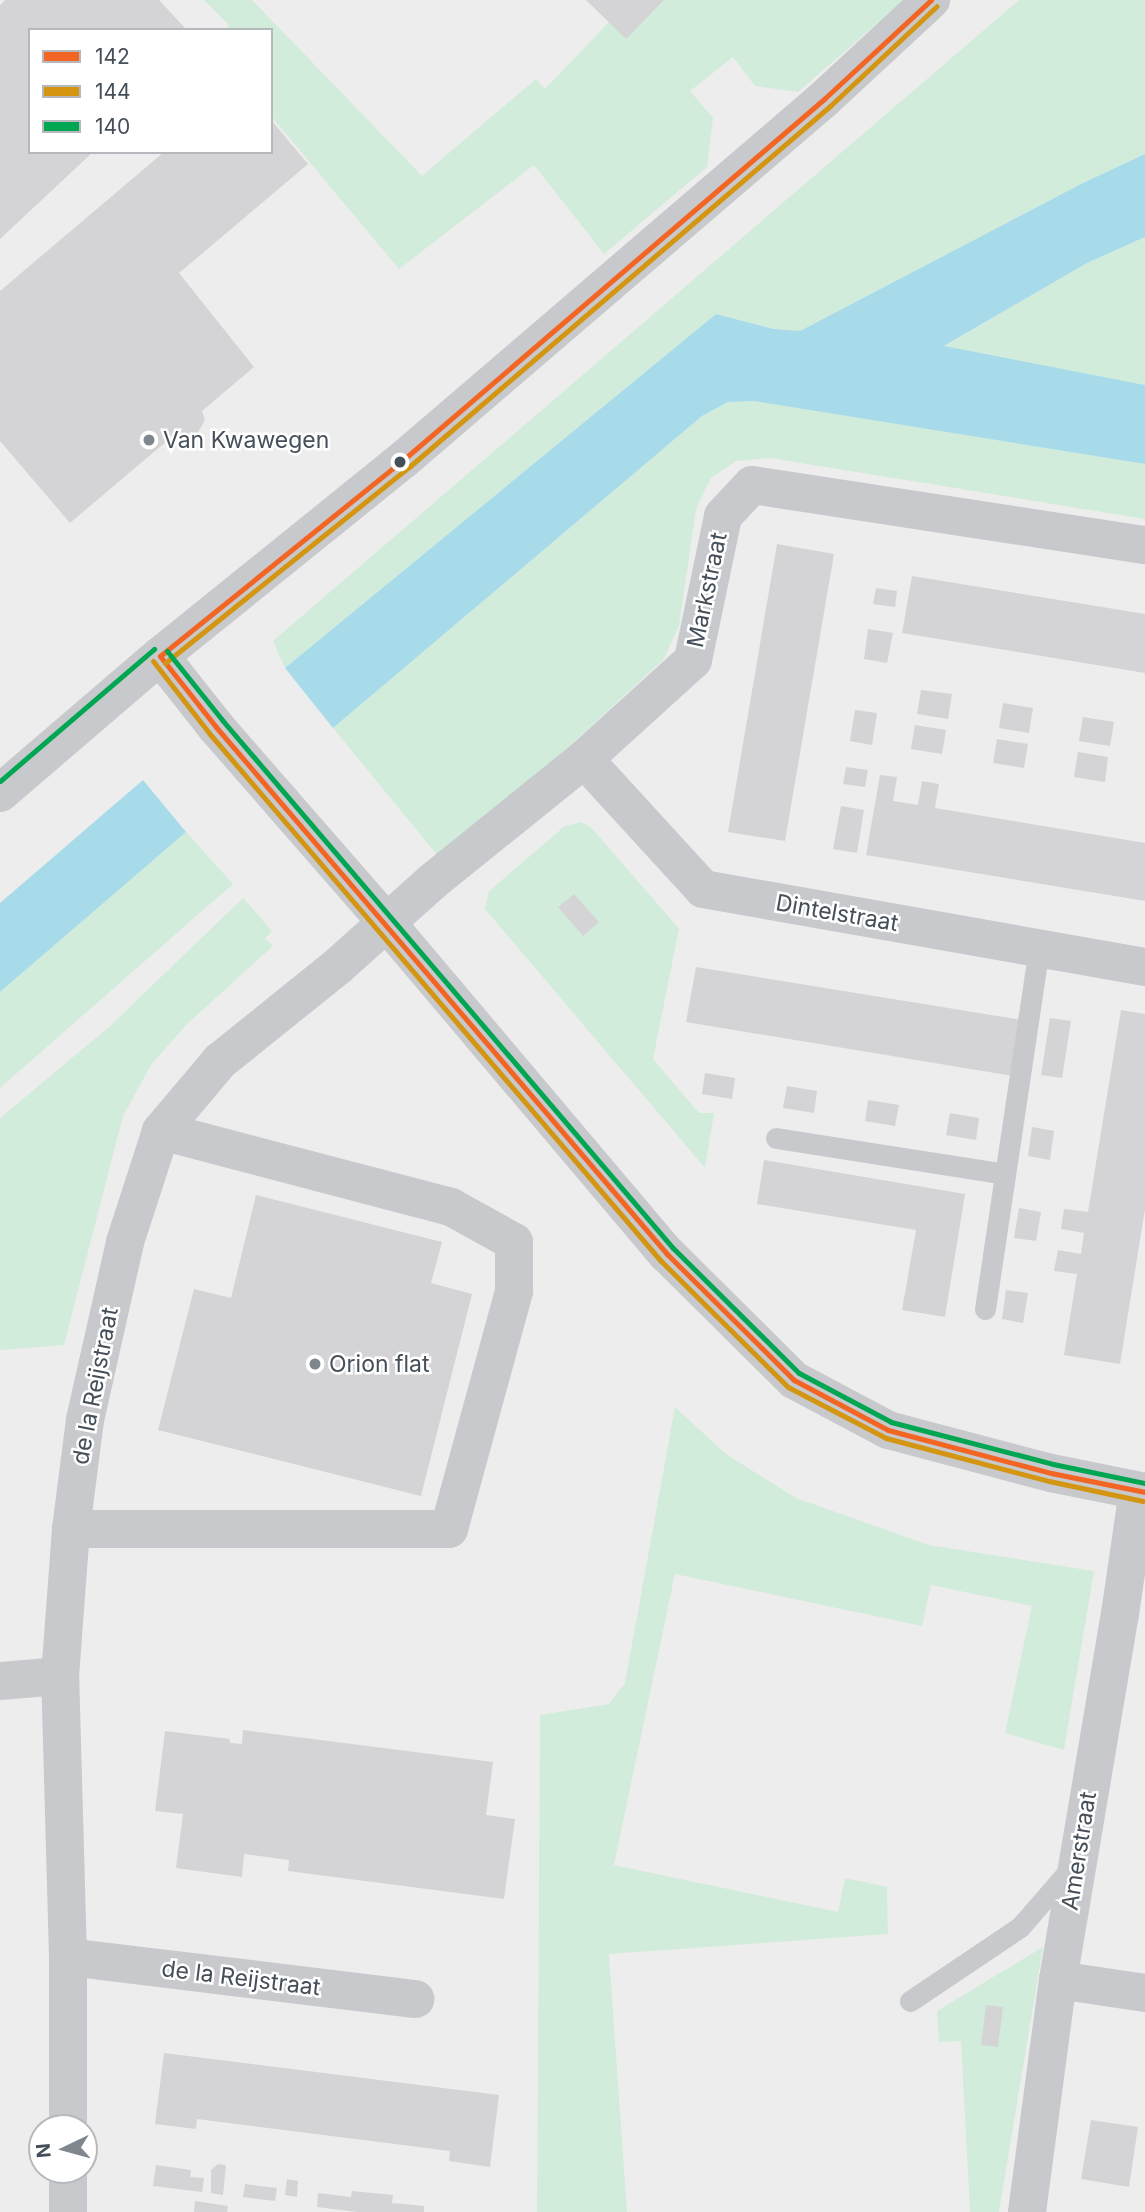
<!DOCTYPE html>
<style>
body{margin:0}
#map{position:relative;width:1145px;height:2212px;overflow:hidden;background:#eeeded;font-family:Inter,sans-serif}
div>[style]{position:absolute}
[style*='--x']{left:calc(var(--x)*1px);top:calc(var(--y)*1px);width:calc(var(--w)*1px);rotate:calc(var(--a)*1deg)}
.green>*{inset:0;background:#d2ecdc}
.water>*{inset:0;background:#a7dbea}
.building>*{inset:0;background:#d4d4d6}
.service>*{height:21px;margin:-10.5px;padding:0 10.5px;transform-origin:10.5px;border-radius:10.5px;background:#c7c9cc}
.minor>*{height:38px;margin:-19px;padding:0 19px;transform-origin:19px;border-radius:19px;background:#c7c9cc}
.tertiary>*{height:38px;margin:-19px;padding:0 19px;transform-origin:19px;border-radius:19px;background:#c7c9cc}
.bus-1>*{height:5px;margin:-2.5px;padding:0 2.5px;transform-origin:2.5px;border-radius:2.5px;background:#f26522}
.bus-2>*{height:5px;margin:-2.5px;padding:0 2.5px;transform-origin:2.5px;border-radius:2.5px;background:#d39512}
.bus-3>*{height:5px;margin:-2.5px;padding:0 2.5px;transform-origin:2.5px;border-radius:2.5px;background:#00a651}
.dots>*{width:19px;height:19px;translate:-50% -50%;box-sizing:border-box;border:4px solid #fff;border-radius:50%}
span{translate:-50% -50%;white-space:nowrap;text-align:center;line-height:1.15;-webkit-text-stroke:5px #fff;paint-order:stroke}
.poi-label{font-size:23px;color:#454f59}
.left{translate:0 -50%;text-align:left}
.street-label{font-size:23px;color:#454f59}
.legend{position:absolute;left:28px;top:28px;width:245px;height:126px;box-sizing:border-box;background:#fff;border:2px solid #b5b9bd;margin:0;padding:9px 12px;list-style:none;font-size:21px;color:#454f59}
.legend li{display:flex;align-items:center;gap:14px;height:35px}
.legend b{width:35px;border:2px solid #b5b9bd}
.north{position:absolute;left:28px;top:2114px;width:70px;height:70px;box-sizing:border-box;background:#fff;border:2px solid #b5b9bd;border-radius:50%;rotate:265deg;font-size:19px;font-weight:700;line-height:28px;text-align:center;color:#454f59}
.north::after{content:'';display:block;margin:auto;width:24px;height:32px;background:#80868d;clip-path:polygon(50% 0,100% 100%,50% 72%,0 100%)}
</style>
<div id="map">
<div class="green">
<i style="clip-path:polygon(204px 0,252px 0,422px 176px,536px 79px,545px 89px,609px 22px,664px 0,904px 0,798px 92px,755px 86px,733px 57px,690px 91px,713px 118px,707px 167px,604px 254px,534px 165px,399px 269px,271px 116px,271px 30px,226px 30px,229px 25px)"></i>
<i style="clip-path:polygon(1019px 0,1145px 0,1145px 154px,1083px 183px,800px 331px,774px 329px,716px 314px,285px 668px,273px 641px)"></i>
<i style="clip-path:polygon(1145px 237px,1145px 385px,943px 347px,1087px 263px)"></i>
<i style="clip-path:polygon(754px 400px,1145px 464px,1145px 519px,770px 458px,736px 461px,711px 478px,696px 509px,679px 626px,663px 660px,443px 862px,333px 728px,702px 416px,728px 402px)"></i>
<i style="clip-path:polygon(581px 822px,591px 827px,679px 929px,653px 1059px,699px 1113px,714px 1113px,705px 1168px,485px 909px,489px 891px,565px 826px)"></i>
<i style="clip-path:polygon(186px 832px,233px 884px,0 1088px,0 992px)"></i>
<i style="clip-path:polygon(243px 898px,272px 931px,265px 938px,273px 946px,186px 1025px,151px 1065px,123px 1116px,64px 1345px,0 1350px,0 1118px,109px 1027px)"></i>
<i style="clip-path:polygon(675px 1407px,726px 1454px,796px 1498px,929px 1545px,1094px 1571px,1064px 1750px,1005px 1733px,1032px 1606px,931px 1585px,922px 1626px,675px 1574px,614px 1865px,838px 1912px,845px 1878px,887px 1887px,888px 1934px,609px 1954px,627px 2212px,537px 2212px,540px 1715px,609px 1704px,625px 1683px)"></i>
<i style="clip-path:polygon(1043px 1947px,999px 2212px,970px 2212px,961px 2041px,939px 2042px,937px 2011px)"></i>
</div>
<div class="water">
<i style="clip-path:polygon(1145px 154px,1145px 237px,1087px 263px,944px 346px,1145px 385px,1145px 464px,754px 401px,728px 402px,702px 416px,333px 728px,285px 668px,716px 314px,774px 329px,800px 331px,1083px 183px)"></i>
<i style="clip-path:polygon(143px 780px,186px 832px,0 992px,0 903px)"></i>
</div>
<div class="building">
<i style="clip-path:polygon(5px 0,159px 0,187px 30px,30px 30px,30px 152px,93px 152px,0 239px,0 5px)"></i>
<i style="clip-path:polygon(586px 0,664px 0,626px 39px)"></i>
<i style="clip-path:polygon(271px 120px,308px 164px,179px 273px,254px 367px,202px 411px,205px 420px,197px 434px,191px 439px,177px 439px,174px 435px,70px 523px,0 441px,0 291px,164px 152px,271px 152px)"></i>
<i style="clip-path:polygon(777px 544px,834px 554px,785px 841px,728px 832px)"></i>
<i style="clip-path:polygon(912px 576px,1145px 614px,1145px 673px,902px 633px)"></i>
<i style="clip-path:polygon(876px 588px,897px 591px,895px 607px,873px 604px)"></i>
<i style="clip-path:polygon(868px 629px,893px 633px,887px 663px,864px 659px)"></i>
<i style="clip-path:polygon(921px 690px,952px 694px,948px 719px,917px 714px)"></i>
<i style="clip-path:polygon(1003px 703px,1033px 708px,1029px 733px,999px 728px)"></i>
<i style="clip-path:polygon(855px 710px,877px 713px,872px 745px,850px 741px)"></i>
<i style="clip-path:polygon(1083px 717px,1114px 722px,1110px 746px,1079px 741px)"></i>
<i style="clip-path:polygon(915px 725px,946px 730px,942px 754px,911px 749px)"></i>
<i style="clip-path:polygon(997px 739px,1028px 744px,1024px 768px,993px 763px)"></i>
<i style="clip-path:polygon(1078px 752px,1108px 757px,1105px 782px,1074px 777px)"></i>
<i style="clip-path:polygon(846px 767px,868px 770px,865px 787px,843px 784px)"></i>
<i style="clip-path:polygon(880px 775px,897px 777px,893px 801px,918px 805px,922px 781px,939px 784px,935px 808px,1145px 843px,1145px 901px,866px 855px)"></i>
<i style="clip-path:polygon(841px 806px,864px 810px,857px 853px,833px 849px)"></i>
<i style="clip-path:polygon(574px 894px,599px 922px,583px 936px,558px 907px)"></i>
<i style="clip-path:polygon(696px 967px,1022px 1020px,1013px 1076px,686px 1022px)"></i>
<i style="clip-path:polygon(1121px 1010px,1145px 1014px,1145px 1209px,1120px 1364px,1064px 1355px,1077px 1274px,1054px 1271px,1058px 1250px,1081px 1254px,1084px 1233px,1061px 1229px,1064px 1209px,1088px 1212px)"></i>
<i style="clip-path:polygon(1050px 1018px,1071px 1021px,1062px 1078px,1041px 1075px)"></i>
<i style="clip-path:polygon(705px 1073px,735px 1078px,732px 1099px,702px 1094px)"></i>
<i style="clip-path:polygon(787px 1086px,817px 1091px,814px 1113px,783px 1108px)"></i>
<i style="clip-path:polygon(868px 1100px,899px 1105px,895px 1126px,865px 1121px)"></i>
<i style="clip-path:polygon(950px 1113px,979px 1118px,976px 1140px,946px 1135px)"></i>
<i style="clip-path:polygon(1032px 1127px,1054px 1131px,1050px 1160px,1028px 1156px)"></i>
<i style="clip-path:polygon(764px 1160px,965px 1194px,945px 1317px,902px 1310px,916px 1230px,757px 1204px)"></i>
<i style="clip-path:polygon(256px 1195px,442px 1242px,431px 1283px,472px 1294px,421px 1496px,158px 1430px,194px 1289px,231px 1298px)"></i>
<i style="clip-path:polygon(1019px 1208px,1041px 1212px,1036px 1241px,1014px 1238px)"></i>
<i style="clip-path:polygon(1006px 1290px,1028px 1293px,1023px 1323px,1002px 1319px)"></i>
<i style="clip-path:polygon(243px 1730px,493px 1762px,486px 1815px,515px 1819px,504px 1899px,288px 1871px,289px 1860px,244px 1854px,242px 1877px,176px 1868px,183px 1814px,155px 1811px,165px 1731px,230px 1739px,230px 1743px,242px 1744px)"></i>
<i style="clip-path:polygon(986px 2005px,1003px 2007px,998px 2047px,981px 2045px)"></i>
<i style="clip-path:polygon(164px 2053px,499px 2095px,490px 2167px,449px 2161px,450px 2151px,379px 2142px,197px 2119px,196px 2129px,155px 2124px)"></i>
<i style="clip-path:polygon(1091px 2120px,1138px 2127px,1129px 2187px,1081px 2179px)"></i>
<i style="clip-path:polygon(218px 2164px,226px 2165px,223px 2195px,211px 2193px,211px 2170px)"></i>
<i style="clip-path:polygon(156px 2165px,191px 2170px,190px 2177px,204px 2178px,202px 2192px,153px 2186px)"></i>
<i style="clip-path:polygon(287px 2179px,298px 2181px,297px 2197px,285px 2195px)"></i>
<i style="clip-path:polygon(245px 2184px,277px 2188px,275px 2201px,243px 2197px)"></i>
<i style="clip-path:polygon(352px 2191px,393px 2195px,392px 2203px,424px 2206px,424px 2212px,357px 2212px,317px 2207px,318px 2193px,351px 2197px)"></i>
<i style="clip-path:polygon(195px 2201px,228px 2206px,227px 2212px,194px 2212px)"></i>
</div>
<div class="service">
<i style="--x:776;--y:1138;--w:232;--a:8.9"></i>
<i style="--x:985;--y:1309;--w:364;--a:-81.5"></i>
<i style="--x:910;--y:2001;--w:133;--a:-33.9"></i>
<i style="--x:1020;--y:1927;--w:81;--a:-49"></i>
</div>
<div class="minor">
<i style="--x:584;--y:759;--w:176;--a:47.5"></i>
<i style="--x:703;--y:889;--w:449;--a:10"></i>
<i style="--x:71;--y:1529;--w:378;--a:0"></i>
<i style="--x:449;--y:1529;--w:247;--a:-74.7"></i>
<i style="--x:514;--y:1291;--w:49;--a:-90"></i>
<i style="--x:514;--y:1242;--w:72;--a:-150.9"></i>
<i style="--x:451;--y:1207;--w:300;--a:-165.3"></i>
<i style="--x:0;--y:1681;--w:60;--a:-4.8"></i>
<i style="--x:68;--y:1957;--w:350;--a:6.9"></i>
<i style="--x:1058;--y:1980;--w:88;--a:8.5"></i>
<i style="--x:68;--y:2128;--w:171;--a:-90"></i>
<i style="--x:68;--y:1957;--w:281;--a:-91.6"></i>
<i style="--x:60;--y:1676;--w:147;--a:-85.7"></i>
<i style="--x:71;--y:1529;--w:110;--a:-82.7"></i>
<i style="--x:85;--y:1420;--w:182;--a:-77.3"></i>
<i style="--x:125;--y:1242;--w:117;--a:-72"></i>
<i style="--x:161;--y:1131;--w:92;--a:-49.9"></i>
<i style="--x:220;--y:1061;--w:151;--a:-38.8"></i>
<i style="--x:338;--y:966;--w:127;--a:-41.8"></i>
<i style="--x:433;--y:881;--w:194;--a:-38.9"></i>
<i style="--x:584;--y:759;--w:147;--a:-42.2"></i>
<i style="--x:693;--y:660;--w:147;--a:-78.2"></i>
<i style="--x:723;--y:516;--w:42;--a:-46.9"></i>
<i style="--x:752;--y:485;--w:398;--a:8.7"></i>
<i style="--x:68;--y:2212;--w:42;--a:-90"></i>
<i style="--x:1027;--y:2212;--w:234;--a:-82.4"></i>
<i style="--x:1058;--y:1980;--w:371;--a:-80.4"></i>
<i style="--x:1120;--y:1614;--w:124;--a:-81.7"></i>
</div>
<div class="tertiary">
<i style="--x:160;--y:656;--w:90;--a:51.7"></i>
<i style="--x:216;--y:727;--w:259;--a:48.9"></i>
<i style="--x:386;--y:922;--w:435;--a:49.8"></i>
<i style="--x:667;--y:1254;--w:179;--a:44.8"></i>
<i style="--x:794;--y:1380;--w:106;--a:28"></i>
<i style="--x:888;--y:1430;--w:169;--a:14.8"></i>
<i style="--x:1051;--y:1473;--w:96;--a:11.4"></i>
<i style="--x:0;--y:793;--w:211;--a:-40.6"></i>
<i style="--x:160;--y:656;--w:312;--a:-38.9"></i>
<i style="--x:403;--y:460;--w:555;--a:-40.61"></i>
<i style="--x:824;--y:99;--w:146;--a:-42.8"></i>
</div>
<div class="bus-1">
<i style="--x:160;--y:656;--w:90;--a:51.7"></i>
<i style="--x:216;--y:727;--w:694;--a:49.44"></i>
<i style="--x:667;--y:1254;--w:179;--a:44.8"></i>
<i style="--x:794;--y:1380;--w:106;--a:28"></i>
<i style="--x:888;--y:1430;--w:169;--a:14.8"></i>
<i style="--x:1051;--y:1473;--w:96;--a:11.4"></i>
<i style="--x:160;--y:656;--w:312;--a:-38.9"></i>
<i style="--x:403;--y:460;--w:555;--a:-40.61"></i>
<i style="--x:824;--y:99;--w:146;--a:-42.8"></i>
</div>
<div class="bus-2">
<i style="--x:153;--y:661;--w:91;--a:52.1"></i>
<i style="--x:209;--y:733;--w:694;--a:49.44"></i>
<i style="--x:660;--y:1260;--w:180;--a:44.8"></i>
<i style="--x:788;--y:1387;--w:110;--a:27.5"></i>
<i style="--x:886;--y:1438;--w:169;--a:14.8"></i>
<i style="--x:1049;--y:1481;--w:96;--a:12"></i>
<i style="--x:165;--y:663;--w:313;--a:-38.8"></i>
<i style="--x:409;--y:467;--w:555;--a:-40.61"></i>
<i style="--x:830;--y:106;--w:146;--a:-43.1"></i>
</div>
<div class="bus-3">
<i style="--x:167;--y:651;--w:90;--a:51.3"></i>
<i style="--x:223;--y:721;--w:693;--a:49.51"></i>
<i style="--x:673;--y:1248;--w:177;--a:44.8"></i>
<i style="--x:799;--y:1373;--w:104;--a:28"></i>
<i style="--x:891;--y:1422;--w:167;--a:14.5"></i>
<i style="--x:1053;--y:1464;--w:94;--a:11.7"></i>
<i style="--x:0;--y:781;--w:203;--a:-40.6"></i>
</div>
<div class="dots">
<i style="left:149px;top:440px;background:#80868d"></i>
<i style="left:400px;top:462px;background:#454f59"></i>
<i style="left:315px;top:1364px;background:#80868d"></i>
</div>
<div class="poi-label">
<span class="left" style="left:163px;top:440px">Van Kwawegen</span>
<span class="left" style="left:329px;top:1364px">Orion flat</span>
</div>
<div class="street-label">
<span style="left:707px;top:590px;rotate:-78deg">Markstraat</span>
<span style="left:837px;top:913px;rotate:10deg">Dintelstraat</span>
<span style="left:95px;top:1386px;rotate:-79deg">de la Reijstraat</span>
<span style="left:1079px;top:1851px;rotate:-81deg">Amerstraat</span>
<span style="left:241px;top:1978px;rotate:7deg">de la Reijstraat</span>
</div>
<ul class="legend">
<li><b style="height:9px;background:#f26522"></b>142</li>
<li><b style="height:9px;background:#d39512"></b>144</li>
<li><b style="height:9px;background:#00a651"></b>140</li>
</ul>
<div class="north">N</div>
</div>
